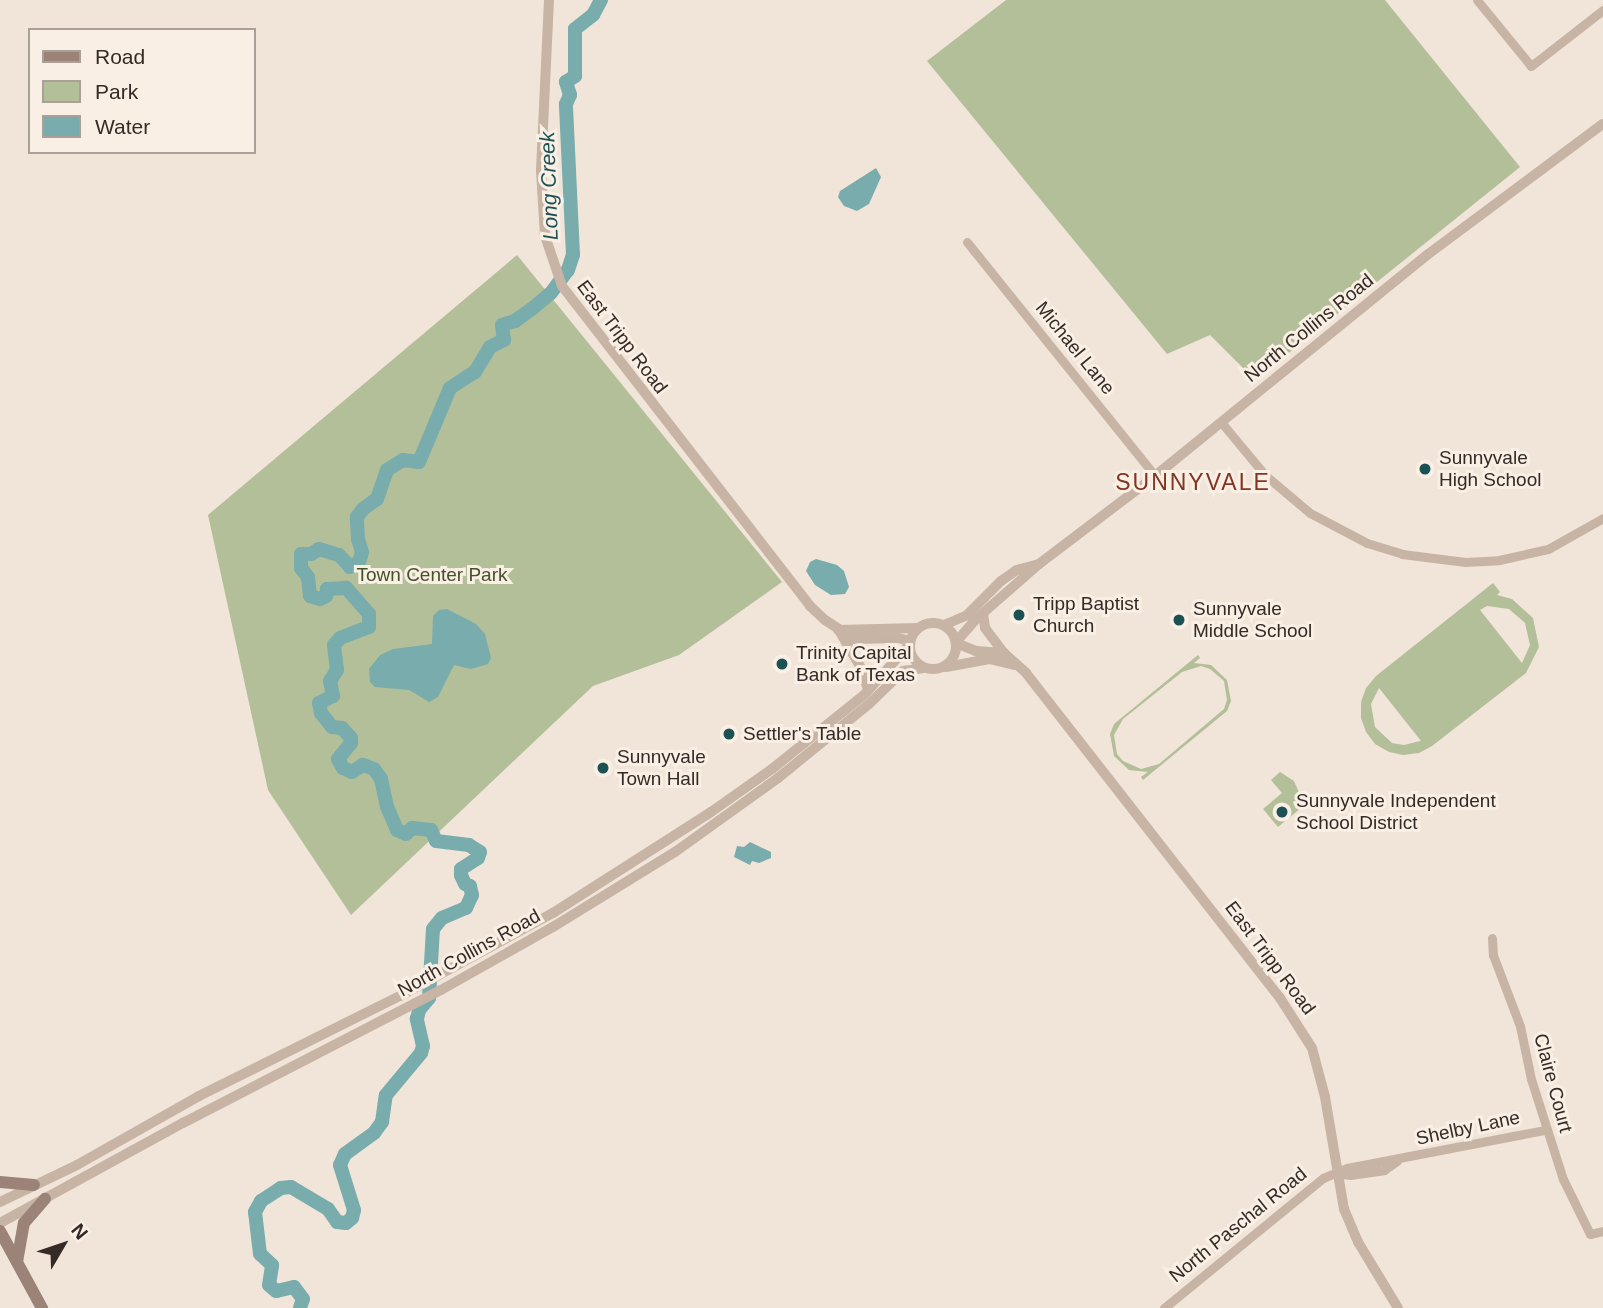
<!DOCTYPE html>
<style>
body{margin:0}
#map{position:relative;width:1603px;height:1308px;overflow:hidden;background:#f1e5d9;font-family:Arial,sans-serif}
div>[style]{position:absolute}
[style*='--x']{left:calc(var(--x)*1px);top:calc(var(--y)*1px);width:calc(var(--w)*1px);rotate:calc(var(--a)*1deg)}
.green>*{inset:0;background:#b3bf99}
.water>*{inset:0;background:#78acad}
.river>*{height:14px;margin:-7px;padding:0 7px;transform-origin:7px;border-radius:7px;background:#78acad}
.minor>*{height:9px;margin:-4.5px;padding:0 4.5px;transform-origin:4.5px;border-radius:4.5px;background:#c8b4a5}
.tertiary>*{height:10px;margin:-5px;padding:0 5px;transform-origin:5px;border-radius:5px;background:#c8b4a5}
.tertiary>.ring{margin:-5px;padding:0;box-sizing:content-box;background:none;border:10px solid #c8b4a5;border-radius:50%}
.secondary>*{height:12px;margin:-6px;padding:0 6px;transform-origin:6px;border-radius:6px;background:#9c8377}
.dots>*{width:19px;height:19px;translate:-50% -50%;box-sizing:border-box;border:4px solid #f9efe5;border-radius:50%}
span{translate:-50% -50%;white-space:nowrap;text-align:center;line-height:1.15;-webkit-text-stroke:6px #f9efe5;paint-order:stroke}
.street-label{font-size:19px;color:#342a26}
.poi-label{font-size:19px;color:#342a26}
.left{translate:0 -50%;text-align:left}
.park-label{font-size:19px;color:#44522a}
.water-label{font-size:21px;color:#1d5255;font-style:italic}
.quarter-label{font-size:23px;color:#823520;letter-spacing:2px}
.legend{position:absolute;left:28px;top:28px;width:228px;height:126px;box-sizing:border-box;background:#f9efe5;border:2px solid #aaa099;margin:0;padding:9px 12px;list-style:none;font-size:21px;color:#342a26}
.legend li{display:flex;align-items:center;gap:14px;height:35px}
.legend b{width:35px;border:2px solid #aaa099}
.north{position:absolute;left:28px;top:1210px;width:70px;height:70px;-webkit-text-stroke:5px #f9efe5;paint-order:stroke;rotate:51deg;font-size:19px;font-weight:700;line-height:28px;text-align:center;color:#342a26}
.north::after{content:'';display:block;margin:auto;width:24px;height:32px;background:#342a26;clip-path:polygon(50% 0,100% 100%,50% 72%,0 100%)}
</style>
<div id="map">
<div class="green">
<i style="clip-path:polygon(1006px 0,1385px 0,1520px 167px,1255px 380px,1210px 335px,1167px 354px,927px 61px)"></i>
<i style="clip-path:polygon(517px 255px,782px 582px,679px 655px,593px 686px,351px 915px,268px 790px,208px 515px)"></i>
<i style="clip-path:polygon(evenodd,1493px 583px,1500px 592px,1497px 595px,1512px 599px,1533px 618px,1539px 647px,1526px 673px,1432px 746px,1419px 753px,1403px 755px,1389px 752px,1375px 744px,1366px 732px,1361px 718px,1361px 702px,1366px 688px,1376px 676px,1493px 583px,1487px 606px,1509px 609px,1525px 623px,1530px 645px,1522px 663px,1480px 610px,1487px 606px,1493px 583px,1379px 688px,1421px 741px,1420px 741px,1404px 745px,1392px 743px,1375px 727px,1371px 704px,1379px 688px)"></i>
<i style="clip-path:polygon(evenodd,1198px 655px,1200px 658px,1194px 663px,1211px 665px,1227px 680px,1231px 701px,1227px 711px,1143px 780px,1141px 777px,1148px 772px,1129px 770px,1114px 756px,1110px 734px,1114px 724px,1198px 655px,1201px 666px,1210px 669px,1224px 681px,1227px 700px,1224px 709px,1159px 764px,1141px 769px,1123px 761px,1117px 754px,1114px 735px,1123px 719px,1182px 672px,1201px 666px)"></i>
<i style="clip-path:polygon(1280px 772px,1294px 781px,1303px 802px,1301px 808px,1278px 827px,1263px 809px,1282px 793px,1271px 780px)"></i>
</div>
<div class="water">
<i style="clip-path:polygon(876px 168px,881px 177px,869px 204px,857px 211px,844px 206px,838px 197px,840px 191px)"></i>
<i style="clip-path:polygon(816px 559px,837px 565px,844px 571px,849px 587px,845px 594px,831px 595px,815px 585px,806px 571px,810px 562px)"></i>
<i style="clip-path:polygon(447px 609px,476px 624px,485px 634px,491px 658px,488px 664px,471px 669px,454px 665px,438px 697px,429px 702px,409px 690px,375px 687px,370px 682px,369px 669px,380px 655px,393px 649px,432px 644px,433px 616px,439px 610px)"></i>
<i style="clip-path:polygon(750px 842px,771px 852px,771px 858px,759px 863px,752px 861px,750px 865px,734px 857px,737px 846px,744px 847px)"></i>
</div>
<div class="river">
<i style="--x:300;--y:1308;--w:9;--a:-72"></i>
<i style="--x:303;--y:1299;--w:15;--a:-127"></i>
<i style="--x:294;--y:1287;--w:18;--a:167"></i>
<i style="--x:276;--y:1291;--w:9;--a:-139"></i>
<i style="--x:269;--y:1285;--w:20;--a:-81"></i>
<i style="--x:272;--y:1265;--w:16;--a:-137"></i>
<i style="--x:260;--y:1254;--w:42;--a:-96.8"></i>
<i style="--x:255;--y:1212;--w:13;--a:-61"></i>
<i style="--x:261;--y:1201;--w:24;--a:-33"></i>
<i style="--x:281;--y:1188;--w:10;--a:-6"></i>
<i style="--x:291;--y:1187;--w:43;--a:30.7"></i>
<i style="--x:328;--y:1209;--w:16;--a:55"></i>
<i style="--x:337;--y:1222;--w:9;--a:6"></i>
<i style="--x:346;--y:1223;--w:8;--a:-40"></i>
<i style="--x:352;--y:1218;--w:8;--a:-76"></i>
<i style="--x:354;--y:1210;--w:47;--a:-107.3"></i>
<i style="--x:340;--y:1165;--w:12;--a:-66"></i>
<i style="--x:345;--y:1154;--w:36;--a:-36"></i>
<i style="--x:374;--y:1133;--w:14;--a:-54"></i>
<i style="--x:382;--y:1122;--w:27;--a:-82"></i>
<i style="--x:386;--y:1095;--w:55;--a:-50.2"></i>
<i style="--x:421;--y:1053;--w:7;--a:-74"></i>
<i style="--x:423;--y:1046;--w:28;--a:-103"></i>
<i style="--x:417;--y:1019;--w:9;--a:-77"></i>
<i style="--x:419;--y:1010;--w:16;--a:-50"></i>
<i style="--x:429;--y:998;--w:69;--a:-86.7"></i>
<i style="--x:433;--y:929;--w:14;--a:-51"></i>
<i style="--x:442;--y:918;--w:26;--a:-23"></i>
<i style="--x:466;--y:908;--w:14;--a:-65"></i>
<i style="--x:472;--y:895;--w:9;--a:-103"></i>
<i style="--x:470;--y:886;--w:5;--a:-158"></i>
<i style="--x:465;--y:884;--w:10;--a:-114"></i>
<i style="--x:461;--y:875;--w:6;--a:-90"></i>
<i style="--x:461;--y:869;--w:20;--a:-33"></i>
<i style="--x:478;--y:858;--w:6;--a:-72"></i>
<i style="--x:480;--y:852;--w:13;--a:-148"></i>
<i style="--x:469;--y:845;--w:33;--a:-173"></i>
<i style="--x:436;--y:841;--w:12;--a:-114"></i>
<i style="--x:431;--y:830;--w:19;--a:-174"></i>
<i style="--x:412;--y:828;--w:8;--a:135"></i>
<i style="--x:406;--y:834;--w:10;--a:-156"></i>
<i style="--x:397;--y:830;--w:25;--a:-113"></i>
<i style="--x:387;--y:807;--w:29;--a:-102"></i>
<i style="--x:381;--y:779;--w:12;--a:-125"></i>
<i style="--x:374;--y:769;--w:12;--a:-160"></i>
<i style="--x:363;--y:765;--w:13;--a:148"></i>
<i style="--x:352;--y:772;--w:10;--a:-156"></i>
<i style="--x:343;--y:768;--w:10;--a:-119"></i>
<i style="--x:338;--y:759;--w:21;--a:-51"></i>
<i style="--x:351;--y:743;--w:5;--a:-90"></i>
<i style="--x:351;--y:738;--w:13;--a:-132"></i>
<i style="--x:342;--y:728;--w:10;--a:-174"></i>
<i style="--x:332;--y:727;--w:18;--a:-128"></i>
<i style="--x:321;--y:713;--w:10;--a:-101"></i>
<i style="--x:319;--y:703;--w:16;--a:-27"></i>
<i style="--x:333;--y:696;--w:15;--a:-101"></i>
<i style="--x:330;--y:681;--w:13;--a:-58"></i>
<i style="--x:337;--y:670;--w:25;--a:-97"></i>
<i style="--x:334;--y:645;--w:9;--a:-49"></i>
<i style="--x:340;--y:638;--w:31;--a:-21"></i>
<i style="--x:369;--y:627;--w:13;--a:-90"></i>
<i style="--x:369;--y:614;--w:35;--a:-131"></i>
<i style="--x:346;--y:588;--w:19;--a:177"></i>
<i style="--x:327;--y:589;--w:7;--a:98"></i>
<i style="--x:326;--y:596;--w:7;--a:153"></i>
<i style="--x:320;--y:599;--w:10;--a:-163"></i>
<i style="--x:310;--y:596;--w:19;--a:-96"></i>
<i style="--x:308;--y:577;--w:11;--a:-128"></i>
<i style="--x:301;--y:568;--w:14;--a:-90"></i>
<i style="--x:301;--y:554;--w:10;--a:0"></i>
<i style="--x:311;--y:554;--w:9;--a:-32"></i>
<i style="--x:319;--y:549;--w:21;--a:17"></i>
<i style="--x:339;--y:555;--w:16;--a:47"></i>
<i style="--x:350;--y:567;--w:10;--a:-29"></i>
<i style="--x:359;--y:562;--w:10;--a:-73"></i>
<i style="--x:362;--y:552;--w:14;--a:-107"></i>
<i style="--x:358;--y:539;--w:22;--a:-93"></i>
<i style="--x:357;--y:517;--w:10;--a:-53"></i>
<i style="--x:363;--y:509;--w:17;--a:-36"></i>
<i style="--x:377;--y:499;--w:31;--a:-71"></i>
<i style="--x:387;--y:470;--w:19;--a:-32"></i>
<i style="--x:403;--y:460;--w:16;--a:7"></i>
<i style="--x:419;--y:462;--w:80;--a:-67.3"></i>
<i style="--x:450;--y:388;--w:30;--a:-33"></i>
<i style="--x:475;--y:372;--w:29;--a:-59"></i>
<i style="--x:490;--y:347;--w:16;--a:-27"></i>
<i style="--x:504;--y:340;--w:15;--a:-98"></i>
<i style="--x:502;--y:325;--w:14;--a:-17"></i>
<i style="--x:515;--y:321;--w:22;--a:-36"></i>
<i style="--x:533;--y:308;--w:23;--a:-40"></i>
<i style="--x:551;--y:293;--w:29;--a:-54"></i>
<i style="--x:568;--y:270;--w:16;--a:-72"></i>
<i style="--x:573;--y:255;--w:151;--a:-92.7"></i>
<i style="--x:566;--y:104;--w:10;--a:-66"></i>
<i style="--x:570;--y:95;--w:14;--a:-107"></i>
<i style="--x:566;--y:82;--w:11;--a:-34"></i>
<i style="--x:575;--y:76;--w:47;--a:-90"></i>
<i style="--x:575;--y:29;--w:23;--a:-38"></i>
<i style="--x:593;--y:15;--w:17;--a:-62"></i>
</div>
<div class="minor">
<i style="--x:1477;--y:0;--w:85;--a:50.7"></i>
<i style="--x:1531;--y:66;--w:91;--a:-37.9"></i>
<i style="--x:967;--y:242;--w:300;--a:51.2"></i>
<i style="--x:1221;--y:422;--w:69;--a:50.3"></i>
<i style="--x:1265;--y:475;--w:59;--a:40.2"></i>
<i style="--x:1310;--y:513;--w:64;--a:27.8"></i>
<i style="--x:1367;--y:543;--w:37;--a:17"></i>
<i style="--x:1402;--y:554;--w:64;--a:7.2"></i>
<i style="--x:1465;--y:562;--w:34;--a:-3"></i>
<i style="--x:1499;--y:560;--w:50;--a:-12.7"></i>
<i style="--x:1548;--y:549;--w:63;--a:-29.4"></i>
<i style="--x:1492;--y:938;--w:17;--a:87"></i>
<i style="--x:1493;--y:955;--w:76;--a:69.2"></i>
<i style="--x:1520;--y:1026;--w:54;--a:78.3"></i>
<i style="--x:1531;--y:1079;--w:105;--a:72.3"></i>
<i style="--x:1563;--y:1179;--w:61;--a:63.9"></i>
<i style="--x:1590;--y:1234;--w:13;--a:-13"></i>
<i style="--x:1337;--y:1173;--w:13;--a:9"></i>
<i style="--x:1350;--y:1175;--w:34;--a:-8"></i>
<i style="--x:1384;--y:1170;--w:16;--a:-35"></i>
<i style="--x:1164;--y:1308;--w:205;--a:-39.3"></i>
<i style="--x:1323;--y:1178;--w:26;--a:-23"></i>
<i style="--x:1347;--y:1168;--w:202;--a:-10.9"></i>
</div>
<div class="tertiary">
<i style="--x:549;--y:0;--w:171;--a:92.7"></i>
<i style="--x:541;--y:171;--w:65;--a:86.5"></i>
<i style="--x:545;--y:236;--w:53;--a:71.2"></i>
<i style="--x:562;--y:286;--w:405;--a:52.2"></i>
<i style="--x:810;--y:606;--w:21;--a:43"></i>
<i style="--x:825;--y:620;--w:35;--a:33"></i>
<i style="--x:854;--y:639;--w:44;--a:-1.3"></i>
<i style="--x:898;--y:638;--w:12;--a:14"></i>
<i style="--x:983;--y:613;--w:15;--a:82"></i>
<i style="--x:985;--y:628;--w:31;--a:53"></i>
<i class="ring" style="left:910px;top:623px;width:36px;height:36px"></i>
<i style="--x:944;--y:625;--w:25;--a:-23"></i>
<i style="--x:967;--y:615;--w:48;--a:-45"></i>
<i style="--x:1001;--y:581;--w:19;--a:-35"></i>
<i style="--x:1017;--y:570;--w:23;--a:-15"></i>
<i style="--x:838;--y:630;--w:80;--a:-1.4"></i>
<i style="--x:840;--y:632;--w:42;--a:59.7"></i>
<i style="--x:861;--y:668;--w:23;--a:72"></i>
<i style="--x:956;--y:642;--w:29;--a:-49"></i>
<i style="--x:975;--y:620;--w:85;--a:-41.2"></i>
<i style="--x:1039;--y:564;--w:146;--a:-37.2"></i>
<i style="--x:1155;--y:476;--w:350;--a:-39.1"></i>
<i style="--x:1427;--y:255;--w:219;--a:-36.7"></i>
<i style="--x:956;--y:643;--w:22;--a:22"></i>
<i style="--x:976;--y:651;--w:28;--a:4"></i>
<i style="--x:1004;--y:653;--w:30;--a:42"></i>
<i style="--x:1026;--y:673;--w:412;--a:52"></i>
<i style="--x:1280;--y:998;--w:59;--a:57.4"></i>
<i style="--x:1312;--y:1048;--w:51;--a:75.1"></i>
<i style="--x:1325;--y:1097;--w:114;--a:80.4"></i>
<i style="--x:1344;--y:1209;--w:36;--a:67"></i>
<i style="--x:1358;--y:1242;--w:77;--a:58.8"></i>
<i style="--x:946;--y:667;--w:44;--a:-10.5"></i>
<i style="--x:989;--y:659;--w:27;--a:13"></i>
<i style="--x:0;--y:1202;--w:85;--a:-25.7"></i>
<i style="--x:77;--y:1165;--w:140;--a:-29.5"></i>
<i style="--x:199;--y:1096;--w:225;--a:-26.5"></i>
<i style="--x:400;--y:996;--w:174;--a:-28.5"></i>
<i style="--x:553;--y:913;--w:188;--a:-32.6"></i>
<i style="--x:711;--y:812;--w:75;--a:-35.2"></i>
<i style="--x:772;--y:769;--w:119;--a:-38.9"></i>
<i style="--x:865;--y:694;--w:66;--a:-48.1"></i>
<i style="--x:0;--y:1223;--w:209;--a:-28.7"></i>
<i style="--x:183;--y:1123;--w:290;--a:-27.3"></i>
<i style="--x:441;--y:990;--w:129;--a:-29.4"></i>
<i style="--x:553;--y:927;--w:143;--a:-31.6"></i>
<i style="--x:675;--y:852;--w:127;--a:-35.7"></i>
<i style="--x:778;--y:778;--w:117;--a:-39.1"></i>
<i style="--x:869;--y:704;--w:47;--a:-44.1"></i>
<i style="--x:903;--y:671;--w:21;--a:-8"></i>
</div>
<div class="secondary">
<i style="--x:0;--y:1182;--w:34;--a:5"></i>
<i style="--x:0;--y:1231;--w:88;--a:61.4"></i>
<i style="--x:17;--y:1262;--w:40;--a:-80"></i>
<i style="--x:24;--y:1223;--w:32;--a:-49"></i>
</div>
<div class="dots">
<i style="left:1425px;top:469px;background:#1d5255"></i>
<i style="left:1019px;top:615px;background:#1d5255"></i>
<i style="left:1179px;top:620px;background:#1d5255"></i>
<i style="left:782px;top:664px;background:#1d5255"></i>
<i style="left:729px;top:734px;background:#1d5255"></i>
<i style="left:603px;top:768px;background:#1d5255"></i>
<i style="left:1282px;top:812px;background:#1d5255"></i>
</div>
<div class="street-label">
<span style="left:1309px;top:328px;rotate:-39deg">North Collins Road</span>
<span style="left:622px;top:337px;rotate:53deg">East Tripp Road</span>
<span style="left:1075px;top:348px;rotate:51deg">Michael Lane</span>
<span style="left:469px;top:953px;rotate:-29deg">North Collins Road</span>
<span style="left:1270px;top:958px;rotate:53deg">East Tripp Road</span>
<span style="left:1553px;top:1083px;rotate:75deg">Claire Court</span>
<span style="left:1468px;top:1128px;rotate:-12deg">Shelby Lane</span>
<span style="left:1238px;top:1225px;rotate:-39deg">North Paschal Road</span>
</div>
<div class="poi-label">
<span class="left" style="left:1439px;top:469px">Sunnyvale<br>High School</span>
<span class="left" style="left:1033px;top:615px">Tripp Baptist<br>Church</span>
<span class="left" style="left:1193px;top:620px">Sunnyvale<br>Middle School</span>
<span class="left" style="left:796px;top:664px">Trinity Capital<br>Bank of Texas</span>
<span class="left" style="left:743px;top:734px">Settler's Table</span>
<span class="left" style="left:617px;top:768px">Sunnyvale<br>Town Hall</span>
<span class="left" style="left:1296px;top:812px">Sunnyvale Independent<br>School District</span>
</div>
<div class="park-label">
<span style="left:432px;top:575px">Town Center Park</span>
</div>
<div class="water-label">
<span style="left:549px;top:186px;rotate:-92deg">Long Creek</span>
</div>
<div class="quarter-label">
<span style="left:1193px;top:482px">SUNNYVALE</span>
</div>
<ul class="legend">
<li><b style="height:9px;background:#9c8377"></b>Road</li>
<li><b style="height:19px;background:#b3bf99"></b>Park</li>
<li><b style="height:19px;background:#78acad"></b>Water</li>
</ul>
<div class="north">N</div>
</div>
